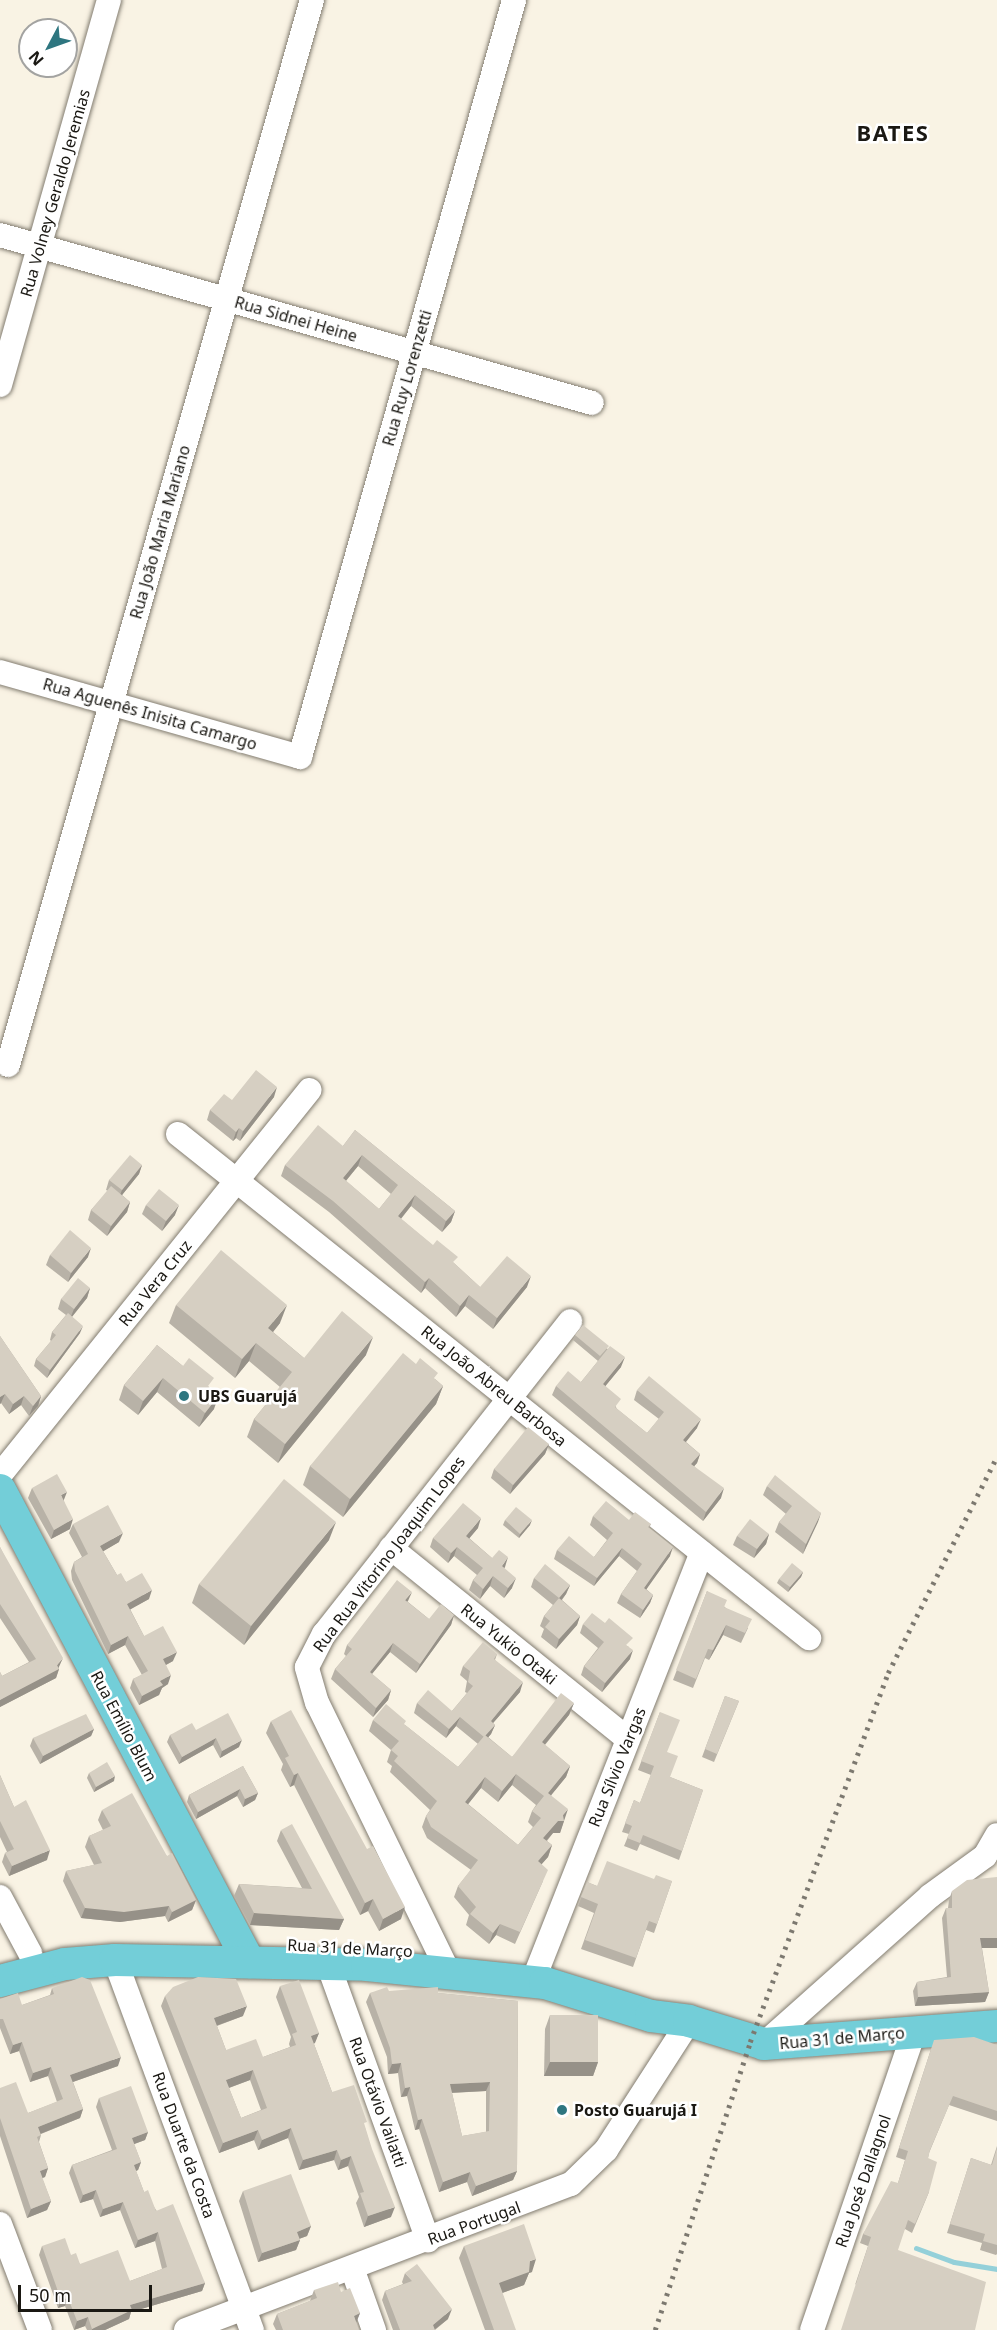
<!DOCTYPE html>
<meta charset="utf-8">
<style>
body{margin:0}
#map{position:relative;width:997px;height:2330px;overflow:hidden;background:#f9f3e4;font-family:"Noto Sans",sans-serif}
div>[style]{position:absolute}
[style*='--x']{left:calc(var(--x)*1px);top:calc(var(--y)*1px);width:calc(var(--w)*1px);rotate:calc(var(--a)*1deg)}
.stream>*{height:5px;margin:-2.5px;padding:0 2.5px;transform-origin:2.5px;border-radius:2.5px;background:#94d0d9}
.roads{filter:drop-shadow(0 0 2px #827c70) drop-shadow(0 0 2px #827c70)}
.minor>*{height:24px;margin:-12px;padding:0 12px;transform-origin:12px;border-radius:12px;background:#fff}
.major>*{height:32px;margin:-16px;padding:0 16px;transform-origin:16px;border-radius:16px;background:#73ced8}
.rail>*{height:4.5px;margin-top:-2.25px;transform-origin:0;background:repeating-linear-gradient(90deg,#7c786f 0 3px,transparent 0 9px)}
.wall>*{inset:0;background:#b8b2a7}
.shaded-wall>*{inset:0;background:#969188}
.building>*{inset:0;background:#d6cfc2}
.dots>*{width:16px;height:16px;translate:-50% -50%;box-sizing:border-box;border:3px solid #fff;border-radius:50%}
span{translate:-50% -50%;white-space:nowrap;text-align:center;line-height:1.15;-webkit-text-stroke:5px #fff;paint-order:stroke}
.street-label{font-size:16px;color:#1a1813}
.poi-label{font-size:16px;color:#1a1813;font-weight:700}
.left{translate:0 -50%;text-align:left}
.district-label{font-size:22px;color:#1a1813;font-weight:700;letter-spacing:1.5px}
.north{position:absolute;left:18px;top:18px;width:60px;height:60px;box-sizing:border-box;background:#fff;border:2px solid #a3a3a1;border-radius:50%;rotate:229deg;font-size:16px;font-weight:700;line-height:24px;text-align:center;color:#1a1813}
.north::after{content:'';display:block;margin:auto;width:21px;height:27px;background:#2e7680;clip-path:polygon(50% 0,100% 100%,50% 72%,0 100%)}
.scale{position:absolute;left:18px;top:2285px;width:134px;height:27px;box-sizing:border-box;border:3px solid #1a1813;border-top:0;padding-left:8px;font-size:18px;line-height:21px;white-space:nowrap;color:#1a1813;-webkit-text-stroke:4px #fff;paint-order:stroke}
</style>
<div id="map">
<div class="stream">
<i style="--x:916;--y:2248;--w:40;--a:20.2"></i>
<i style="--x:954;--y:2262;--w:44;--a:9.2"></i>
</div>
<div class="roads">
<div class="minor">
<i style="--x:0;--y:235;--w:615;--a:15.84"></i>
<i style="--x:0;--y:385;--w:400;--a:-74.2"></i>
<i style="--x:0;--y:672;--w:312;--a:15.8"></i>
<i style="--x:300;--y:757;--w:787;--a:-74.21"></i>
<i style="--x:8;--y:1065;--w:1108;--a:-74.07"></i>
<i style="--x:178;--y:1134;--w:808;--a:38.62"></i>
<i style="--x:0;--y:1475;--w:494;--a:-51.2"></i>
<i style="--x:391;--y:1548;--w:304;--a:38.9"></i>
<i style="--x:0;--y:1897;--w:64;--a:61.8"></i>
<i style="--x:115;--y:1960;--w:395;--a:69.7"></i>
<i style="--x:328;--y:1964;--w:294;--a:70.1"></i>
<i style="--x:448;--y:1971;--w:298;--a:-116"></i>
<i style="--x:317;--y:1703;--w:37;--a:-106"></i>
<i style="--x:307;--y:1667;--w:37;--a:-63"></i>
<i style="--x:324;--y:1634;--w:398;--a:-51.8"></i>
<i style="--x:533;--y:1981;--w:460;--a:-68.5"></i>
<i style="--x:764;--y:2044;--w:222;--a:-41.7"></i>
<i style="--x:930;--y:1896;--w:68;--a:-36"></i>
<i style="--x:985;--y:1856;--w:24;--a:-60"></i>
<i style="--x:0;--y:2224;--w:113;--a:69.3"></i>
<i style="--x:352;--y:2268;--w:66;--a:70.5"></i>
<i style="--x:186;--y:2330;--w:412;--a:-20.8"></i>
<i style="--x:571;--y:2184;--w:49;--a:-44.2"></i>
<i style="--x:606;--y:2150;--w:153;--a:-57.2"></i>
<i style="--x:812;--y:2330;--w:315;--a:-71.1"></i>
</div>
<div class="major">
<i style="--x:0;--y:1490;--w:534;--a:62.19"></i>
<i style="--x:0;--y:1981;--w:67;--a:-14.7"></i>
<i style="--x:65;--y:1964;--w:50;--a:-4.6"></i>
<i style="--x:115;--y:1960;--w:252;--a:1.1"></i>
<i style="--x:367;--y:1965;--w:179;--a:5.8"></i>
<i style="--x:545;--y:1983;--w:111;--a:17.3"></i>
<i style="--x:651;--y:2016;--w:38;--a:7"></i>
<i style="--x:689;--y:2021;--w:78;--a:17"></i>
<i style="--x:764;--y:2044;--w:234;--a:-4.4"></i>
</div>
</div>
<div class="rail">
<i style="--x:655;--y:2330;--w:303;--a:-71.7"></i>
<i style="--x:750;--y:2042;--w:394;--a:-69.5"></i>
<i style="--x:888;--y:1673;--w:243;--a:-63.3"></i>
</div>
<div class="wall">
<i style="clip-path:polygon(274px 1097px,240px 1141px,236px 1138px,233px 1141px,207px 1120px,210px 1110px,232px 1100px)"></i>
<i style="clip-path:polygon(evenodd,355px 1130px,455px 1211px,451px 1222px,442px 1232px,411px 1206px,401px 1219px,455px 1264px,480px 1287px,527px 1287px,493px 1329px,465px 1306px,456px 1317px,425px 1288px,421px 1293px,329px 1212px,281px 1176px,285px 1165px,343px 1146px,355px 1130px,358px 1166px,391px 1194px,379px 1209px,346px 1181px,358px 1166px)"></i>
<i style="clip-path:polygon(142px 1165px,139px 1174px,122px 1195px,130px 1202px,127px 1212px,107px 1236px,88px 1220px,91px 1210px,108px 1191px,106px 1190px,109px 1180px)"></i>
<i style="clip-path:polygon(146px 1205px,175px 1215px,162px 1231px,142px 1214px)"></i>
<i style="clip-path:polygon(50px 1255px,88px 1257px,68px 1282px,46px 1265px)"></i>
<i style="clip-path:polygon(90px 1288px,87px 1298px,72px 1317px,80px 1333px,47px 1378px,34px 1366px,36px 1359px,51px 1341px,50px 1340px,52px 1332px,66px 1315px,58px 1309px,61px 1299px)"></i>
<i style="clip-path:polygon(176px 1305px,280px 1323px,273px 1332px,304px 1358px,366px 1355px,278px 1463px,247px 1437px,254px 1419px,280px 1387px,249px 1361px,235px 1378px,169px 1323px)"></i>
<i style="clip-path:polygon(575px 1335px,608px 1349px,621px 1367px,605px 1386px,617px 1409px,647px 1433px,659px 1419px,634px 1400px,637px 1390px,697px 1428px,686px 1442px,700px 1454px,697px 1463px,694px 1466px,721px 1498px,703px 1521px,552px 1395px,556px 1386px,581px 1382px,598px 1361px,573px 1340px)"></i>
<i style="clip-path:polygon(0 1336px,41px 1396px,38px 1406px,29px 1416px,21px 1405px,9px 1414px,1px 1403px,0 1404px)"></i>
<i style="clip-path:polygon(157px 1345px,210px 1388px,214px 1409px,199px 1427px,157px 1392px,138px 1415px,119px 1400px,124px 1385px)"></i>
<i style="clip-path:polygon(435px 1379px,443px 1386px,436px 1404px,343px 1517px,303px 1485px,310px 1466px)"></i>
<i style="clip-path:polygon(549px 1444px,545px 1454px,510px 1494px,491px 1478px,494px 1469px)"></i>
<i style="clip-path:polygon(767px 1486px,821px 1513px,803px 1554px,775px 1532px,779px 1522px,786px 1514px,763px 1495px)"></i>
<i style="clip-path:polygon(32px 1488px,64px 1501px,70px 1529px,51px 1539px,28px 1498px)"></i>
<i style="clip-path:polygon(593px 1516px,629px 1520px,651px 1524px,649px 1528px,670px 1556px,646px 1589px,653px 1595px,650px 1603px,640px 1618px,617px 1603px,621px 1594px,637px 1571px,619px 1556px,594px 1586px,554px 1559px,557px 1550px,594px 1557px,607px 1540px,590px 1525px)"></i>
<i style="clip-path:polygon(505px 1520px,530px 1525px,519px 1538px,503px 1525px)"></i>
<i style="clip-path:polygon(73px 1524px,119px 1542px,103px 1551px,117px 1575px,149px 1599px,130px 1609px,144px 1636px,173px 1661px,166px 1665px,168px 1684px,162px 1688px,159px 1695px,139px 1705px,130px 1688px,133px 1679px,142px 1675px,125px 1645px,108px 1654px,72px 1580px,71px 1571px,74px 1562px,82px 1557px,69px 1533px)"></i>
<i style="clip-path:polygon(478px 1528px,469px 1538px,492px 1558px,505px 1567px,504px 1568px,512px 1588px,504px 1598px,490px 1586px,480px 1599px,469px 1590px,473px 1580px,477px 1575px,454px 1556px,448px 1563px,430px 1547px,433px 1538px)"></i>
<i style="clip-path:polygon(769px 1534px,766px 1544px,754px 1558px,733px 1545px,737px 1536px)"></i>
<i style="clip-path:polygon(329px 1540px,244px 1645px,192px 1603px,199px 1584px)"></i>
<i style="clip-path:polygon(0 1547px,59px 1669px,56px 1678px,0 1707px,0 1672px,2px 1676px,29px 1662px,0 1618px)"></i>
<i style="clip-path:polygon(803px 1572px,801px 1577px,788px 1592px,777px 1583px,779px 1579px)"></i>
<i style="clip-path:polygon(534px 1578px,570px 1585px,566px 1594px,562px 1600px,580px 1616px,577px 1625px,556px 1649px,541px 1637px,544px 1629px,540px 1626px,544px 1616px,553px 1605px,531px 1587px)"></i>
<i style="clip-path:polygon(707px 1591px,748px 1628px,741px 1643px,723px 1635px,709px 1660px,705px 1658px,693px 1688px,673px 1680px)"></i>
<i style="clip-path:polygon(408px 1602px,429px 1619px,454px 1615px,451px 1625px,416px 1673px,390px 1652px,372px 1674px,391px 1690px,388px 1700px,373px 1717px,331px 1679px,335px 1669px,346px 1656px,344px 1654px,347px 1645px)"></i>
<i style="clip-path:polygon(583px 1624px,629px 1647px,630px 1659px,602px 1692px,581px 1675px,584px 1666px,598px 1648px,580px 1633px)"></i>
<i style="clip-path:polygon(evenodd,497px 1654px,495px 1660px,520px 1692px,493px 1723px,495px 1725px,491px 1734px,488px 1737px,512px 1757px,574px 1703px,569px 1715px,545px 1745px,570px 1766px,566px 1777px,551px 1795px,564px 1821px,560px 1833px,553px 1833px,547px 1841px,552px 1845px,548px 1857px,541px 1864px,543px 1881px,515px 1944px,496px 1935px,489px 1944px,466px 1925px,469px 1915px,454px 1897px,458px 1886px,471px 1870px,427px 1838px,422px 1827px,426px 1816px,430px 1810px,390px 1772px,392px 1766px,387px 1762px,391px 1750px,369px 1731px,373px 1720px,405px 1725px,458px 1767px,478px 1744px,456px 1726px,446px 1738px,414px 1713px,417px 1703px,452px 1711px,467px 1693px,465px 1692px,467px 1681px,460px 1675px,463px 1666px,497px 1654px,512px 1785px,536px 1805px,532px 1811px,528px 1822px,533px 1827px,518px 1845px,468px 1804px,481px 1788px,498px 1802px,512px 1785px)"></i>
<i style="clip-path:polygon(725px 1696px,739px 1701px,714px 1762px,702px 1757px)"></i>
<i style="clip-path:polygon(660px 1712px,667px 1752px,670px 1777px,703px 1790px,679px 1860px,640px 1844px,637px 1851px,624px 1846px,629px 1834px,622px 1832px,634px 1800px,640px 1803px,651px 1775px,638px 1770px)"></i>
<i style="clip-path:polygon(271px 1721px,401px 1919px,379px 1931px,368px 1911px,360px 1915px,294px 1785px,290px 1787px,281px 1770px,283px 1764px,266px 1733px)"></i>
<i style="clip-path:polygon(94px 1729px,91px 1736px,40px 1764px,30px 1746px,33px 1738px)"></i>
<i style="clip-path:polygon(196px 1730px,239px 1747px,220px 1758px,213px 1745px,179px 1764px,167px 1742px,170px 1735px)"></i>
<i style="clip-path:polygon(243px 1766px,258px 1793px,255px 1800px,243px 1807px,237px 1796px,196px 1819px,187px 1802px,189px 1795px)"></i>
<i style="clip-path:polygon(89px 1773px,114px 1781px,94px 1792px,87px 1778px)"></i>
<i style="clip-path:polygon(0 1775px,14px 1807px,47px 1860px,9px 1876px,2px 1862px,5px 1853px,7px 1852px,0 1837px)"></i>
<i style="clip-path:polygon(102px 1810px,167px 1856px,196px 1900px,192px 1910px,168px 1922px,165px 1916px,120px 1922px,81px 1918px,63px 1881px,66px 1871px,94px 1865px,85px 1847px,89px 1836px,103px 1830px,98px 1820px)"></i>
<i style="clip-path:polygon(281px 1830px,344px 1919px,339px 1930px,250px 1925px,234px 1896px,239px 1884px,302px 1888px,277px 1841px)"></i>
<i style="clip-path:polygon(654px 1879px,672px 1881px,654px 1933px,646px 1930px,633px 1967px,581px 1949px,594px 1913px,578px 1906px,587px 1882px,597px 1886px)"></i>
<i style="clip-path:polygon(952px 1891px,997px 1948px,982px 1948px,989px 1992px,985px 2002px,915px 2006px,913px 1991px,917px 1982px,947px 1977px,942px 1918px,946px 1908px,948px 1908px,949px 1900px)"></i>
<i style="clip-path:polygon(evenodd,280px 1986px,319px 2033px,314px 2044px,332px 2092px,365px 2128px,391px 2217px,364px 2227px,356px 2203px,359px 2197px,348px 2166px,338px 2170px,334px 2160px,299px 2170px,288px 2138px,258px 2150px,254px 2140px,219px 2153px,161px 2006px,165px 1996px,243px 2016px,217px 2026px,226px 2050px,263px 2057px,290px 2047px,289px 2044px,291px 2037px,276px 1997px,280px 1986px,250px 2080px,261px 2110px,241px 2118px,229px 2088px,250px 2080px)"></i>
<i style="clip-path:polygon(52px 1988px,118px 2066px,73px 2082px,83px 2109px,80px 2118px,41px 2134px,41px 2135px,39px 2142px,48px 2168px,45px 2177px,42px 2178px,51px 2201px,47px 2210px,27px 2218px,0 2136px,0 2088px,28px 2113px,57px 2102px,48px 2076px,30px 2082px,19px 2051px,10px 2054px,0 2028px,0 1999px,22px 2005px,50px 1995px)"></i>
<i style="clip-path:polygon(evenodd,389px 1991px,438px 1993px,518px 2001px,517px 2171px,513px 2180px,472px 2196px,467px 2182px,439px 2192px,419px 2129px,415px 2130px,407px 2096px,401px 2097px,398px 2073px,388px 2074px,387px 2057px,366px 2002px,370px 1993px,389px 1991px,486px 2091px,486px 2132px,462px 2136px,452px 2093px,486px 2091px)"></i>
<i style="clip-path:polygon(550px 2015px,598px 2062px,593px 2076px,544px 2076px,545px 2029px)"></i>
<i style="clip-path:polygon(997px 2045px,997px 2121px,949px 2105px,929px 2153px,928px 2158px,929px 2192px,912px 2233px,905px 2229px,855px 2285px,868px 2246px,860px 2243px,863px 2234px,898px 2183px,905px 2160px,896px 2157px,931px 2049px)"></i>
<i style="clip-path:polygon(99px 2098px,148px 2132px,145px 2140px,134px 2144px,141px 2162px,138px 2170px,136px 2171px,144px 2192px,205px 2283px,202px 2291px,131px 2312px,129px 2319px,105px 2330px,87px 2330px,85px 2326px,74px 2330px,65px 2306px,58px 2308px,39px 2255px,42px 2246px,71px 2255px,80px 2264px,130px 2281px,162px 2269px,155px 2241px,135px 2248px,120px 2210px,100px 2217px,93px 2199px,80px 2203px,69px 2173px,72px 2165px,112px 2150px,96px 2107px)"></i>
<i style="clip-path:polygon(997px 2146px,997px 2254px,996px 2255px,980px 2250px,982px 2243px,947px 2233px,971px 2158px,991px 2165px)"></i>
<i style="clip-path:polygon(243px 2191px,311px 2226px,307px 2236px,299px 2239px,300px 2240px,296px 2250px,258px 2262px,239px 2201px)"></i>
<i style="clip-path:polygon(464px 2246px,532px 2272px,529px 2273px,524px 2285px,502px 2293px,515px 2330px,485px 2330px,459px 2258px)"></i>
<i style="clip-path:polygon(405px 2273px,448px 2319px,435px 2330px,393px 2330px,382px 2300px,385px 2291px,403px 2284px,402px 2282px)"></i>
<i style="clip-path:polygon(314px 2290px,341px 2292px,360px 2313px,356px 2323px,359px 2330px,276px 2330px,273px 2324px,277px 2314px,310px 2301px)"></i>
</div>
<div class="shaded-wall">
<i style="clip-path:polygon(277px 1087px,274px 1097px,240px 1141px,243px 1131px)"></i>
<i style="clip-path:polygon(239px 1128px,236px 1138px,233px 1141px,236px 1132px)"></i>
<i style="clip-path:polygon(362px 1155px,358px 1166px,339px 1189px,343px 1178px)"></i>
<i style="clip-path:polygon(142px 1165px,139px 1174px,118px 1200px,122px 1190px)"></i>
<i style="clip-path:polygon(415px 1195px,411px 1206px,394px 1227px,398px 1216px)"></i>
<i style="clip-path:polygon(130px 1202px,127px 1212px,107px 1236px,111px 1226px)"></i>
<i style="clip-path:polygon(179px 1205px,175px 1215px,162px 1231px,166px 1221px)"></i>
<i style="clip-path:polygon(455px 1211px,451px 1222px,442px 1232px,446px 1221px)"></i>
<i style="clip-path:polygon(91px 1248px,88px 1257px,68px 1282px,71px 1273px)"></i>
<i style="clip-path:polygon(531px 1276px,527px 1287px,493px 1329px,497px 1318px)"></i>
<i style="clip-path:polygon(429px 1278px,425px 1288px,421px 1293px,425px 1282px)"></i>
<i style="clip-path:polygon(90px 1288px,87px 1298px,70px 1319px,74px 1309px)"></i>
<i style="clip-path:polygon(469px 1295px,465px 1306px,456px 1317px,460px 1306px)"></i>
<i style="clip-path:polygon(287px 1305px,280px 1323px,261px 1347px,268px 1328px)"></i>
<i style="clip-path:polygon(83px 1326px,80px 1333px,47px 1378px,50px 1370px)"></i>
<i style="clip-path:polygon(373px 1337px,366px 1355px,278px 1463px,285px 1444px)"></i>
<i style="clip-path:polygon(256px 1343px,249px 1361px,235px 1378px,242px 1359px)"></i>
<i style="clip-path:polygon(625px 1357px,621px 1367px,599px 1394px,603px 1384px)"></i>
<i style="clip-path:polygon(163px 1378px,157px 1392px,138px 1415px,143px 1401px)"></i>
<i style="clip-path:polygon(443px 1386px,436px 1404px,343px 1517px,350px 1499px)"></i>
<i style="clip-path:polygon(5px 1394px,1px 1403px,0 1404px,0 1397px)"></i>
<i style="clip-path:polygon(219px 1395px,214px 1409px,199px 1427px,205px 1413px)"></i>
<i style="clip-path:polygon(24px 1396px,21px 1405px,9px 1414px,13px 1404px)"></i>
<i style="clip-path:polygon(41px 1396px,38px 1406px,29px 1416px,33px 1406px)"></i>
<i style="clip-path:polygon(701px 1419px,697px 1428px,680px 1449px,683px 1440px)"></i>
<i style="clip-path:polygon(549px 1444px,545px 1454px,510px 1494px,513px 1485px)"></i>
<i style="clip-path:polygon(700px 1454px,697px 1463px,688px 1473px,691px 1464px)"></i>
<i style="clip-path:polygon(724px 1488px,721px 1498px,703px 1521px,706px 1512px)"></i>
<i style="clip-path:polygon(67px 1492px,63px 1502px,61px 1495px)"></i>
<i style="clip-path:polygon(821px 1513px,818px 1522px,803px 1554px,806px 1544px)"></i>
<i style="clip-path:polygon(481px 1518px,478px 1528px,463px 1546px,466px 1536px)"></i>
<i style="clip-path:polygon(73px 1519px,70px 1529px,51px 1539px,54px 1530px)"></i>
<i style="clip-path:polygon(532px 1520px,530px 1525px,519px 1538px,520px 1534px)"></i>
<i style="clip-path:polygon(336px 1522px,329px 1540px,244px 1645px,251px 1626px)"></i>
<i style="clip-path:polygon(123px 1533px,119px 1542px,97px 1555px,100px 1546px)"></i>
<i style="clip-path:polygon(769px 1534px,766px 1544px,754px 1558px,757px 1549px)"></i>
<i style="clip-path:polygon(457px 1547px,454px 1556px,448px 1563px,451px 1553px)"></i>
<i style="clip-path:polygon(673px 1547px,670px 1556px,641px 1597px,644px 1588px)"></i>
<i style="clip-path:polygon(622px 1548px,619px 1556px,594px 1586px,597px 1578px)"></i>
<i style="clip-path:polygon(508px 1557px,505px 1567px,498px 1576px,502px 1566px)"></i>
<i style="clip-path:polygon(803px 1572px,801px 1577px,788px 1592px,790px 1587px)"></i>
<i style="clip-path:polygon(493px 1576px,490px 1586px,480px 1599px,483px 1589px)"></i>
<i style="clip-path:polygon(516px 1578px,512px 1588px,504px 1598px,508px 1588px)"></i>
<i style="clip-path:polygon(570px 1585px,566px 1594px,555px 1608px,559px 1598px)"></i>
<i style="clip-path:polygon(152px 1590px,149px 1599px,124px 1613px,127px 1604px)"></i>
<i style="clip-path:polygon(412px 1592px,408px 1601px,402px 1609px,405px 1600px)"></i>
<i style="clip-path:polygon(653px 1595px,650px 1603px,640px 1618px,643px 1610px)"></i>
<i style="clip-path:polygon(454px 1615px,451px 1625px,416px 1673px,420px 1664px)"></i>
<i style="clip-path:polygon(580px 1616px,577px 1625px,556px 1649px,559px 1639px)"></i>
<i style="clip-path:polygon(726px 1625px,723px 1635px,709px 1660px,713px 1650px)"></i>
<i style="clip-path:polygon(128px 1636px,125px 1645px,108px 1654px,111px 1645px)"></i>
<i style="clip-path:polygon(393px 1643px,390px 1652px,366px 1681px,370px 1672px)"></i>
<i style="clip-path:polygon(633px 1650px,630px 1659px,602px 1692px,605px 1683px)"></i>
<i style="clip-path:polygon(177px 1652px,173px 1661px,160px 1668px,163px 1659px)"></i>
<i style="clip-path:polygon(63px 1658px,58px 1669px,59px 1669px,56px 1678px,0 1707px,0 1700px,57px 1665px)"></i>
<i style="clip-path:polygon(171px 1675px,168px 1684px,162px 1688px,159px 1695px,139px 1705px,142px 1696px,160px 1681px)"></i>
<i style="clip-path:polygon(523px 1682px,520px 1692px,487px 1730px,491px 1721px)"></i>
<i style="clip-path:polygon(391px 1690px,388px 1700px,373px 1717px,376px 1708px)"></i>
<i style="clip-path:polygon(574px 1703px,569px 1715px,537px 1754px,542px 1742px)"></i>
<i style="clip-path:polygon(460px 1717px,456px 1726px,446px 1738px,449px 1729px)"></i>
<i style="clip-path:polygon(495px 1725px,491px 1734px,481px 1746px,484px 1737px)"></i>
<i style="clip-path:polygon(94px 1729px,91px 1736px,40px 1764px,43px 1756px)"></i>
<i style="clip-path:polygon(216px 1738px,213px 1745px,179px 1764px,182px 1757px)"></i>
<i style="clip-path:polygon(242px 1740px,239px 1747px,220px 1758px,222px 1751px)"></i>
<i style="clip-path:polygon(570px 1766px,566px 1777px,544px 1804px,548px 1793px)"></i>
<i style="clip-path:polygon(298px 1773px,294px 1785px,290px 1787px,294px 1775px)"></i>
<i style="clip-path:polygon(516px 1774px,512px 1785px,498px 1802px,502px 1791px)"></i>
<i style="clip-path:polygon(115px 1776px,114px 1781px,94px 1792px,96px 1787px)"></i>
<i style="clip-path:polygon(485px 1777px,481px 1788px,461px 1813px,465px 1802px)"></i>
<i style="clip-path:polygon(240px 1789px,237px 1796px,196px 1819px,198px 1812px)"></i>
<i style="clip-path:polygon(258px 1793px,255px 1800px,243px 1807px,245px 1799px)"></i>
<i style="clip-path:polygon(568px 1809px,560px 1833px,553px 1833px,539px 1849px,543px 1838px)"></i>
<i style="clip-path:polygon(552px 1845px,548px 1857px,534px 1873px,538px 1861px)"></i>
<i style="clip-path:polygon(50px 1850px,47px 1860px,9px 1876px,12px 1866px)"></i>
<i style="clip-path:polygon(373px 1899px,368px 1911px,360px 1915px,365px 1903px)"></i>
<i style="clip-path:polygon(196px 1900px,192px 1910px,168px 1922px,172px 1912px)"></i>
<i style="clip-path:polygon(169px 1906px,165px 1916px,120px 1922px,81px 1918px,85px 1908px)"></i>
<i style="clip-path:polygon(405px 1907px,401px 1919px,379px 1931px,383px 1919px)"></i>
<i style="clip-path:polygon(254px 1913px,344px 1919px,339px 1930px,250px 1925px)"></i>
<i style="clip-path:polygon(500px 1924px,496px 1935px,489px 1944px,493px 1933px)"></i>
<i style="clip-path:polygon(980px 1938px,997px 1938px,997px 1948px,977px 1948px)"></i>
<i style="clip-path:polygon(989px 1992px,985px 2002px,915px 2006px,918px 1997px)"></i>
<i style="clip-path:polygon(247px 2006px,243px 2016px,210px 2028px,214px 2018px)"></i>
<i style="clip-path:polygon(319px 2033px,315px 2043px,308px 2046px,311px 2036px)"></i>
<i style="clip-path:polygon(22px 2042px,19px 2051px,10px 2054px,13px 2045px)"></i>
<i style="clip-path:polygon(121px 2057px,118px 2066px,67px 2084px,70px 2075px)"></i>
<i style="clip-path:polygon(550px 2062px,598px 2062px,593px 2076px,544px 2076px)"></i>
<i style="clip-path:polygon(401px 2063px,398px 2073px,388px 2074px,392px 2064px)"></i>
<i style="clip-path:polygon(51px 2067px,48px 2076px,30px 2082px,33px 2073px)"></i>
<i style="clip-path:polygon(253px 2070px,250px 2080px,223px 2090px,226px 2080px)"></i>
<i style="clip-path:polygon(490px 2082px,486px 2091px,446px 2093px,450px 2084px)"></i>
<i style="clip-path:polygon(410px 2087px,407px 2096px,401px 2097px,405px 2088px)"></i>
<i style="clip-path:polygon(83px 2109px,80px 2118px,35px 2136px,38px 2127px)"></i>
<i style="clip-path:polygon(422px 2119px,419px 2129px,415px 2130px,418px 2120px)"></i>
<i style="clip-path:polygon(291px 2128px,288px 2138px,258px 2150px,262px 2140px)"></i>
<i style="clip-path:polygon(258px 2130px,254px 2140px,219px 2153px,223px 2143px)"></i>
<i style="clip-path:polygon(148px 2132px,145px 2140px,129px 2146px,132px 2138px)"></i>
<i style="clip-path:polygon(337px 2150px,334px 2160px,299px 2170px,303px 2160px)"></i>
<i style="clip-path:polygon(351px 2156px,348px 2166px,338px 2170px,341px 2160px)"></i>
<i style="clip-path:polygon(141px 2162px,138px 2170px,131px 2173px,134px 2165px)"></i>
<i style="clip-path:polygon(48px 2168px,45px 2177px,37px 2180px,40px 2171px)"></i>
<i style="clip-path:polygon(517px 2171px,513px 2180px,472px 2196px,476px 2186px)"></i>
<i style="clip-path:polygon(470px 2172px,467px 2182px,439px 2192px,443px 2182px)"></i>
<i style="clip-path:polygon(96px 2190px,93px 2199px,80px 2203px,83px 2195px)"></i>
<i style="clip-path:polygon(51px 2201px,47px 2210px,27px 2218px,31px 2209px)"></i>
<i style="clip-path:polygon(123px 2202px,120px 2210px,100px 2217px,103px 2209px)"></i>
<i style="clip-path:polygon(395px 2207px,391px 2217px,364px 2227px,368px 2216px)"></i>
<i style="clip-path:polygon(311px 2226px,307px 2236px,293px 2241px,297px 2232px)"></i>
<i style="clip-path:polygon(158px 2232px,155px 2241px,135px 2248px,138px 2240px)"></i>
<i style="clip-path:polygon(300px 2240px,296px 2250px,258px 2262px,262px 2253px)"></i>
<i style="clip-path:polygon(536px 2259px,532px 2272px,529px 2273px,524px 2285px,494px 2296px,499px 2283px,530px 2261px)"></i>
<i style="clip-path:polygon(205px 2283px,202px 2291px,131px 2312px,129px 2319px,105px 2330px,92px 2330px,92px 2329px,130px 2305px)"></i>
<i style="clip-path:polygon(68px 2298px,65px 2306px,58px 2308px,61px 2300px)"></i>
<i style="clip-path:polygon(452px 2309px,448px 2319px,434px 2330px,433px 2325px)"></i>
<i style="clip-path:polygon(360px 2313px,356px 2323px,354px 2316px)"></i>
<i style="clip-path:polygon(88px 2317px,85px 2326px,74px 2330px,77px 2321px)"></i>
</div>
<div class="building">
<i style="clip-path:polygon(256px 1070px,277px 1087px,243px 1131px,239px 1128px,236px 1132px,210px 1110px,224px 1094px,232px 1100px)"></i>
<i style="clip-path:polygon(evenodd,318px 1125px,343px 1146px,355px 1130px,455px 1211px,446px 1221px,415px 1195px,398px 1216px,433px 1245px,437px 1240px,458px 1257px,453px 1262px,480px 1287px,507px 1256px,531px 1276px,497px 1318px,469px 1295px,460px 1306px,429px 1278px,425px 1282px,333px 1201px,285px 1165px,318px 1125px,362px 1155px,398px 1185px,379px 1209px,343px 1178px,362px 1155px)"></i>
<i style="clip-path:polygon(130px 1155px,142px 1165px,122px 1190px,109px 1180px)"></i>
<i style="clip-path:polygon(111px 1186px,130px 1202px,111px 1226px,91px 1210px)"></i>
<i style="clip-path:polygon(159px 1189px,179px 1205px,166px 1221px,146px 1205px)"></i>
<i style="clip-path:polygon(70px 1230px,91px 1248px,71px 1273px,50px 1255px)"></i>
<i style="clip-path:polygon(221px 1250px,287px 1305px,268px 1328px,304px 1358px,342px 1311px,373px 1337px,285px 1444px,254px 1419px,292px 1372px,256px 1343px,242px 1359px,176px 1305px)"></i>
<i style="clip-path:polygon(78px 1278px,90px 1288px,74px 1309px,61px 1299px)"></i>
<i style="clip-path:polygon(68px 1313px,83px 1326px,50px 1370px,36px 1359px,56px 1335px,52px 1332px)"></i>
<i style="clip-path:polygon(583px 1325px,609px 1346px,600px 1356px,575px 1335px)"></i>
<i style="clip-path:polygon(0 1336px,41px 1396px,33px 1406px,24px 1396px,13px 1404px,5px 1394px,0 1397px)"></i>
<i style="clip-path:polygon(157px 1345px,183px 1366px,189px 1358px,214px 1378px,208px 1386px,219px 1395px,205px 1413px,163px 1378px,143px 1401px,124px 1385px)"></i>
<i style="clip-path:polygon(610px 1346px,625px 1357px,603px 1384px,621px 1399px,615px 1407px,647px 1433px,664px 1412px,637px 1390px,649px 1376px,701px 1419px,683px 1440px,700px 1454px,691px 1464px,724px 1488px,706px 1512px,556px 1386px,568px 1371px,581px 1382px)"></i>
<i style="clip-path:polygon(403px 1353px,416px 1364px,420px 1358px,438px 1373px,434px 1378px,443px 1386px,350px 1499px,310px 1466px)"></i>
<i style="clip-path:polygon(528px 1427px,549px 1444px,513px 1485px,494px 1469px)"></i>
<i style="clip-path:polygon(57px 1474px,67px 1492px,61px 1495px,73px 1519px,54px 1530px,32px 1488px)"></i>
<i style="clip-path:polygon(775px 1475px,821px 1513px,806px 1544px,779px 1522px,792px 1506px,767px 1486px)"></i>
<i style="clip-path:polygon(284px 1479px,336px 1522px,251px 1626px,199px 1584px)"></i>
<i style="clip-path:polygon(606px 1501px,629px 1520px,635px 1512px,651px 1524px,648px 1527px,673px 1547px,644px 1588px,653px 1595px,643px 1610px,621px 1594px,642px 1564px,622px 1548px,597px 1578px,557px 1550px,569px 1536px,594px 1557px,613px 1533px,593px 1516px)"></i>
<i style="clip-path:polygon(463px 1503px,481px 1518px,466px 1536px,492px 1558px,499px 1550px,508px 1557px,502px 1566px,516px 1578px,508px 1588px,493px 1576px,483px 1589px,473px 1580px,483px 1568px,457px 1547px,451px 1553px,433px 1538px)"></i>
<i style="clip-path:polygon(108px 1505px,123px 1533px,100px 1546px,117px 1575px,121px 1573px,126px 1582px,142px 1573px,152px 1590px,127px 1604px,144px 1636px,163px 1626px,177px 1652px,163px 1659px,171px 1675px,160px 1681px,163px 1685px,142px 1696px,133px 1679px,148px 1671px,128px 1636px,111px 1645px,75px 1571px,74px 1562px,88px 1554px,73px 1524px)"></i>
<i style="clip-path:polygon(516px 1507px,532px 1520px,520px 1534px,505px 1520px)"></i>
<i style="clip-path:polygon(750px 1519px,769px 1534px,757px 1549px,737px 1536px)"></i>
<i style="clip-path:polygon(0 1547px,63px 1658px,57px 1665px,59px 1669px,0 1700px,0 1672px,2px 1676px,36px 1659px,0 1604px)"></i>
<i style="clip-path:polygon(792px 1563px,803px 1572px,790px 1587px,779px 1579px)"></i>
<i style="clip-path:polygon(545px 1564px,570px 1585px,559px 1598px,580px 1616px,559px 1639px,545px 1627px,550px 1621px,544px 1616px,559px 1598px,534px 1578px)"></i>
<i style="clip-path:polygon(397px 1580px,412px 1592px,405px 1600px,429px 1619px,441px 1604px,454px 1615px,420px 1664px,393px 1643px,370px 1672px,391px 1690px,376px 1708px,335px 1669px,352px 1649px,347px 1645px)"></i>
<i style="clip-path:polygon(707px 1591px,727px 1600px,724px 1607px,752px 1619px,745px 1633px,726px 1625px,713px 1650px,708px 1649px,696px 1679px,676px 1670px)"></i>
<i style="clip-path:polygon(592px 1613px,605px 1623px,609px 1618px,633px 1638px,626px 1645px,633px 1650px,605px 1683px,584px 1666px,604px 1642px,583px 1624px)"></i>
<i style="clip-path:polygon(483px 1642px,497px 1654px,494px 1659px,523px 1682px,491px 1721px,495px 1725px,484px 1737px,460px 1717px,449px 1729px,417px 1703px,428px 1690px,452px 1711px,473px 1686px,468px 1682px,470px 1671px,463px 1666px)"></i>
<i style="clip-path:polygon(evenodd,561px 1693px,574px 1703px,542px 1742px,570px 1766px,548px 1793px,568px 1809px,563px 1815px,564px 1821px,558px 1821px,543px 1838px,552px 1845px,538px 1861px,548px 1870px,520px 1932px,500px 1924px,493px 1933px,470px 1914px,476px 1907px,458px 1886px,478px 1860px,431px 1827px,426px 1816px,437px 1801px,394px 1761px,398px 1756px,391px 1750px,399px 1741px,373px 1720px,386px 1704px,406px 1721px,404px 1724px,458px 1767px,485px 1735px,512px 1757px,561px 1693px,516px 1774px,544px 1796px,532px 1811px,541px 1818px,518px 1845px,465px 1802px,485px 1777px,502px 1791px,516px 1774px)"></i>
<i style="clip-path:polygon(725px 1696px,739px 1701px,717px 1754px,705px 1749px)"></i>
<i style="clip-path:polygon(291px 1710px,367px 1849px,373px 1846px,405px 1907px,383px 1919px,373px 1899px,365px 1903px,298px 1773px,294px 1775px,285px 1758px,289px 1756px,271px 1721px)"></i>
<i style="clip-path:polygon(660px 1712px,680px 1720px,667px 1752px,678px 1756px,670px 1777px,703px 1790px,682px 1851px,643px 1835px,640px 1843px,627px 1838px,632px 1826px,625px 1823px,634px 1800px,640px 1803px,654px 1766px,641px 1761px)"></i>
<i style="clip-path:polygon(228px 1713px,242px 1740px,222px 1751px,216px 1738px,182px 1757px,170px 1735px,192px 1723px,196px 1730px)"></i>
<i style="clip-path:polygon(86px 1714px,94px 1729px,43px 1756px,33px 1738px)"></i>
<i style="clip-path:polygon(107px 1762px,115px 1776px,96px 1787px,89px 1773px)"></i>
<i style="clip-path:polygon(243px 1766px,258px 1793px,245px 1799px,240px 1789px,198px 1812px,189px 1795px)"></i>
<i style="clip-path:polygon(0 1775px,14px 1807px,26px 1800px,50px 1850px,12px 1866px,5px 1853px,14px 1849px,0 1821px)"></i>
<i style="clip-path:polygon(132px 1793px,167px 1856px,172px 1853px,196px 1900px,172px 1912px,169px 1906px,124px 1912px,85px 1908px,66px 1871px,102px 1863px,89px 1836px,111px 1826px,102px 1810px)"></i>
<i style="clip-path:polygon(292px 1824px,344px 1919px,254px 1913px,239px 1884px,312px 1889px,281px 1830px)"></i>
<i style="clip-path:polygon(607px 1861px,654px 1879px,656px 1875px,672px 1881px,657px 1924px,649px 1921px,636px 1958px,585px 1940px,598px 1904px,581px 1897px,587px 1882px,597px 1886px)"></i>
<i style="clip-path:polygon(997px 1877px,997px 1938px,980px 1938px,989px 1992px,918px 1997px,917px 1982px,951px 1977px,946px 1908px,952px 1908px,952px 1891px,967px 1880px)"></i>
<i style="clip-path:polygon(82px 1977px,90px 1980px,121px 2057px,70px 2075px,83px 2109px,38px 2127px,41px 2135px,37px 2137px,48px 2168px,40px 2171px,51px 2201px,31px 2209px,0 2118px,0 2088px,16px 2082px,28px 2113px,63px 2099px,51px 2067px,33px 2073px,22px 2042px,13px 2045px,3px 2019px,0 2019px,0 1999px,18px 1993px,22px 2005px,54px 1994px,52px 1988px)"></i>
<i style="clip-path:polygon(evenodd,198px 1977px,236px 1979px,247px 2006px,214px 2018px,226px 2050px,256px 2039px,263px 2057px,296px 2045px,292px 2034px,297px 2032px,280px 1986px,299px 1980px,319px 2033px,311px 2036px,332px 2092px,354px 2085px,367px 2122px,364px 2123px,372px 2149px,395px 2207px,368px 2216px,360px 2193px,364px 2192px,351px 2156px,341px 2160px,337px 2150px,303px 2160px,291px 2128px,262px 2140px,258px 2130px,223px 2143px,165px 1996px,173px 1987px,198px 1977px,253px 2070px,267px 2108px,241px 2118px,226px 2080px,253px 2070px)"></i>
<i style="clip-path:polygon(evenodd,387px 1987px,389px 1991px,438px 1987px,438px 1993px,518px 2001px,517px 2171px,476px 2186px,470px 2172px,443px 2182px,422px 2119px,418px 2120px,410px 2087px,405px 2088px,401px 2063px,392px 2064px,390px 2048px,370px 1993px,387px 1987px,490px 2082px,489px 2131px,462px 2136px,450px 2084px,490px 2082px)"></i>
<i style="clip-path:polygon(550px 2015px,598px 2015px,598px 2062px,550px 2062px)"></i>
<i style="clip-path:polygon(974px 2037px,997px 2045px,997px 2111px,953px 2096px,930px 2150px,928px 2158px,937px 2162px,929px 2192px,915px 2224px,908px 2220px,898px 2250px,986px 2282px,975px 2330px,841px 2330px,871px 2237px,863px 2234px,891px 2181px,898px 2183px,908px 2151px,899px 2148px,934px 2040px)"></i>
<i style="clip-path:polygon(131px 2086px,148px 2132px,132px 2138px,141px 2162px,134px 2165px,144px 2192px,148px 2190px,156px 2211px,173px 2204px,205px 2283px,130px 2305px,132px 2310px,92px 2329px,88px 2317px,77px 2321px,68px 2298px,61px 2300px,42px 2246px,65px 2238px,71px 2255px,76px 2253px,80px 2264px,118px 2250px,130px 2281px,167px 2267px,158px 2232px,138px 2240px,123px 2202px,103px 2209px,96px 2190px,83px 2195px,72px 2165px,117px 2149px,99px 2098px)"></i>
<i style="clip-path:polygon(997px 2148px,997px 2245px,983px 2241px,985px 2234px,950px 2224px,971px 2158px,992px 2165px)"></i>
<i style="clip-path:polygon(291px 2174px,311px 2226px,297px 2232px,300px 2240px,262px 2253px,243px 2191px)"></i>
<i style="clip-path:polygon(524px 2224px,536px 2259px,530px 2261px,529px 2272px,499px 2283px,516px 2330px,494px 2330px,464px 2246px)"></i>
<i style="clip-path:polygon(417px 2264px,452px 2309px,433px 2325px,435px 2330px,400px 2330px,385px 2291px,412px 2281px,405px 2273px)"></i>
<i style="clip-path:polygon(338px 2282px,341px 2292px,350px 2288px,360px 2313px,354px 2316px,359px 2330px,283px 2330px,277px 2314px,317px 2298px,314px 2290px)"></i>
</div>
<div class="dots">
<i style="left:184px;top:1396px;background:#2e7680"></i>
<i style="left:562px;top:2110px;background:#2e7680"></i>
</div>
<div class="street-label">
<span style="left:55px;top:193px;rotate:-74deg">Rua Volney Geraldo Jeremias</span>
<span style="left:296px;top:319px;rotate:16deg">Rua Sidnei Heine</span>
<span style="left:407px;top:378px;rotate:-74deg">Rua Ruy Lorenzetti</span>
<span style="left:160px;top:532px;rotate:-74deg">Rua João Maria Mariano</span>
<span style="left:150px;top:714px;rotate:16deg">Rua Aguenês Inisita Camargo</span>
<span style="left:155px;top:1283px;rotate:-51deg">Rua Vera Cruz</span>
<span style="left:494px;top:1386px;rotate:39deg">Rua João Abreu Barbosa</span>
<span style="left:389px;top:1554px;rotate:-53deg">Rua Rua Vitorino Joaquim Lopes</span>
<span style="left:509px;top:1644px;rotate:39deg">Rua Yukio Otaki</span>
<span style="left:124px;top:1726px;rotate:62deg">Rua Emílio Blum</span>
<span style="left:617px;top:1767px;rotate:-68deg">Rua Sílvio Vargas</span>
<span style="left:350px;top:1948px;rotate:3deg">Rua 31 de Março</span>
<span style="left:842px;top:2038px;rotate:-5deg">Rua 31 de Março</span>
<span style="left:378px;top:2102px;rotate:70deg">Rua Otávio Vailatti</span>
<span style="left:184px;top:2145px;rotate:70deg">Rua Duarte da Costa</span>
<span style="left:863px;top:2181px;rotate:-71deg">Rua José Dallagnol</span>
<span style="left:474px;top:2223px;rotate:-20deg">Rua Portugal</span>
</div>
<div class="poi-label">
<span class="left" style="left:198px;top:1396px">UBS Guarujá</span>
<span class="left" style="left:574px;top:2110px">Posto Guarujá I</span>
</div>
<div class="district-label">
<span style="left:893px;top:133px">BATES</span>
</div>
<div class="north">N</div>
<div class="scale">50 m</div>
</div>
